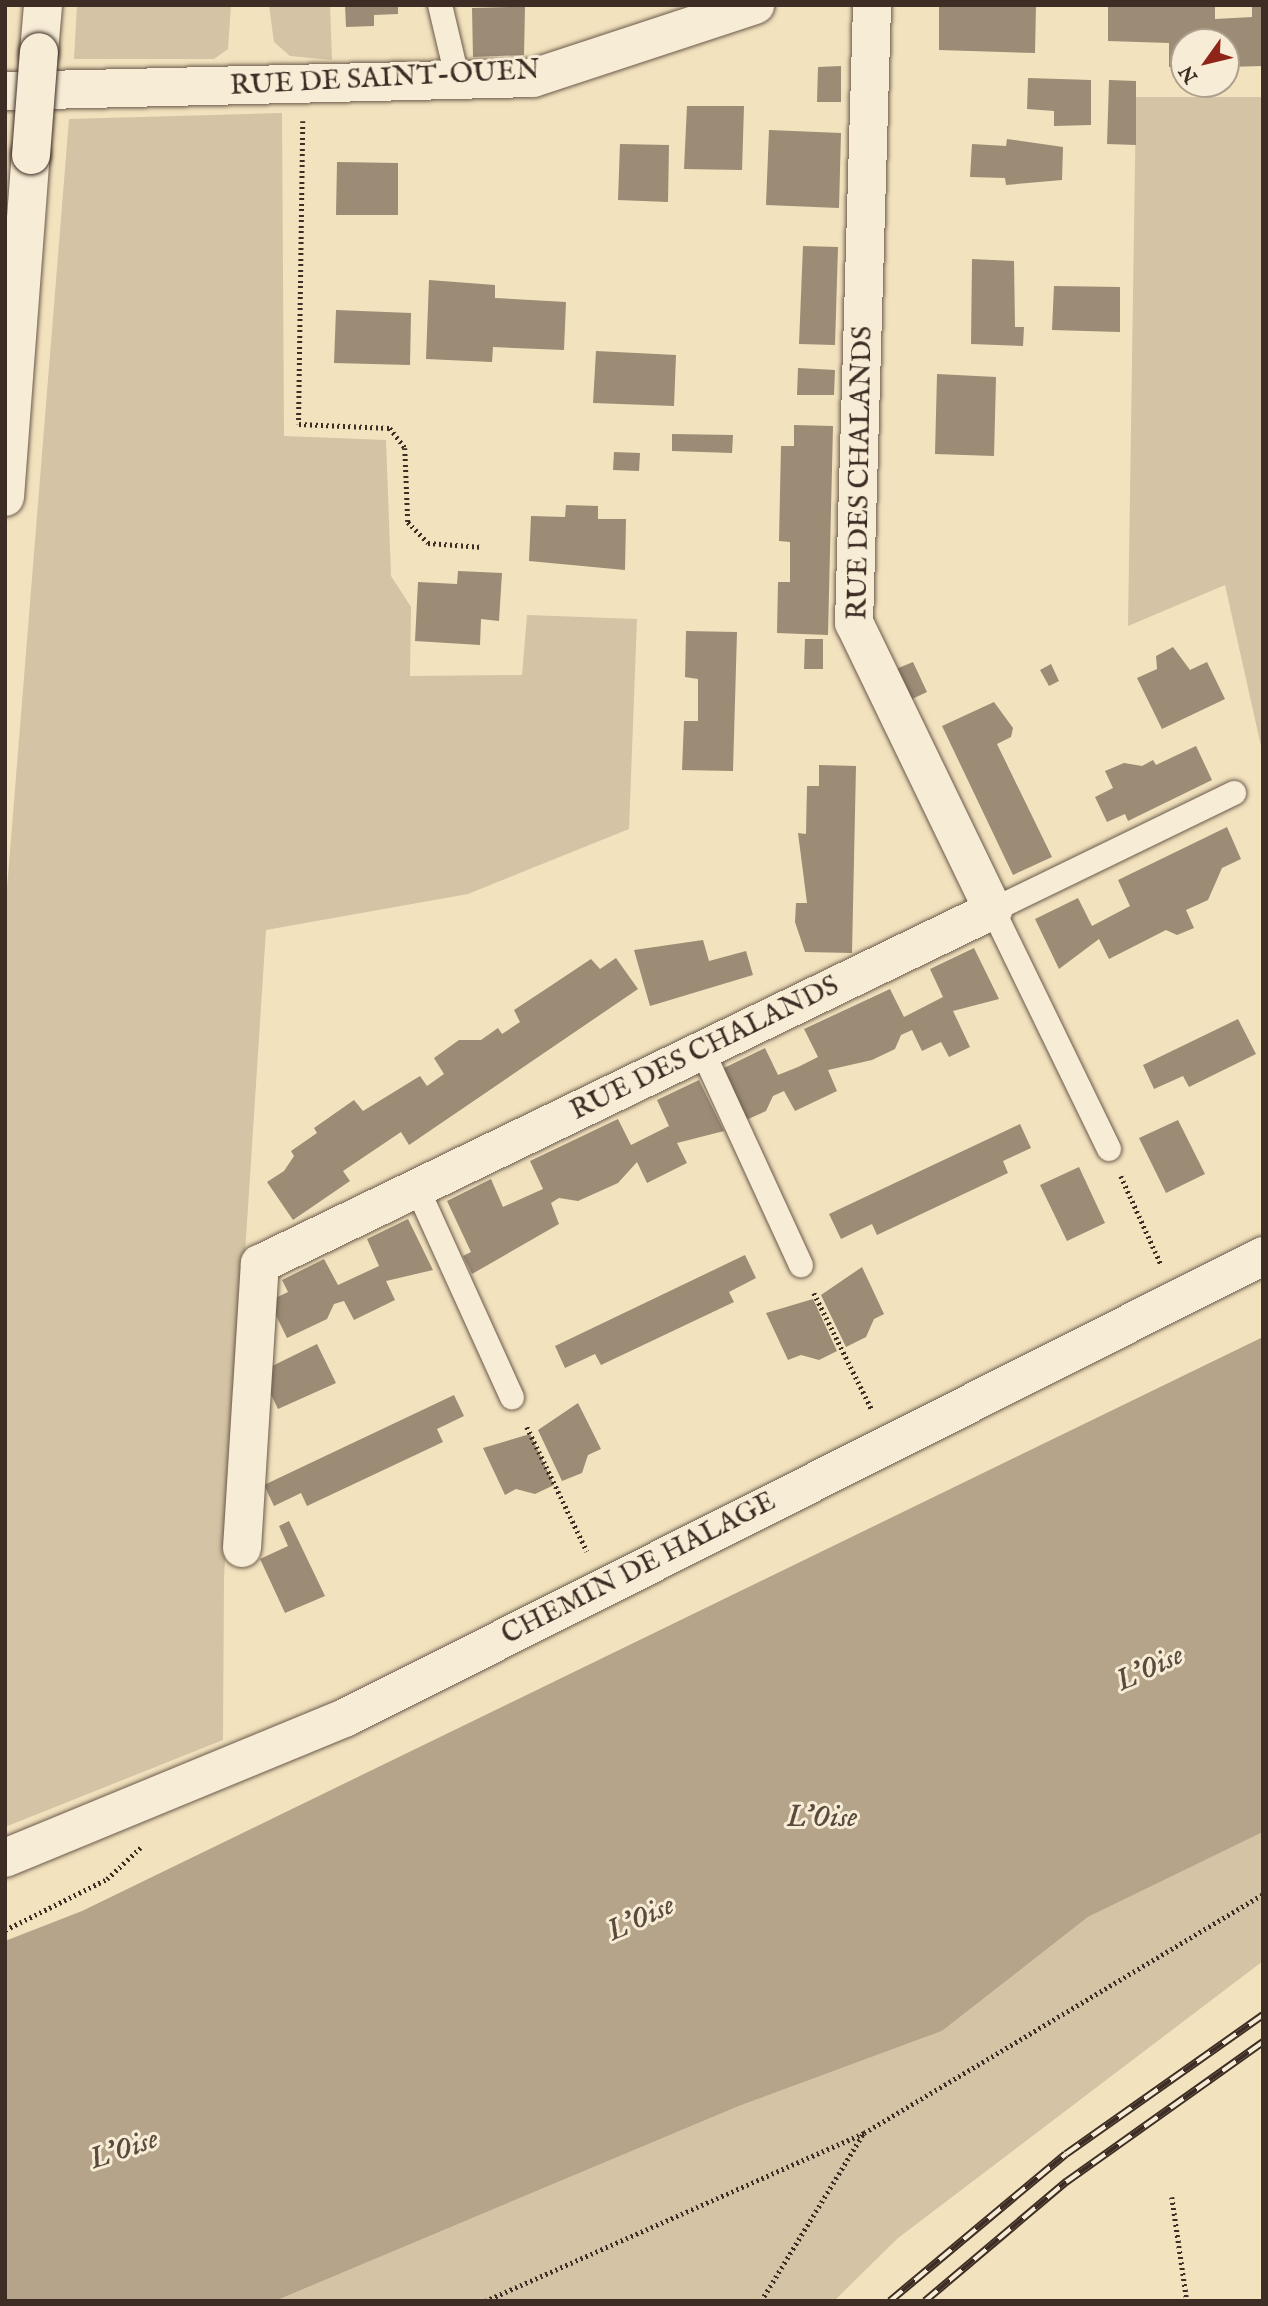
<!DOCTYPE html>
<meta charset="utf-8">
<style>
body{margin:0}
#map{position:relative;width:1268px;height:2306px;overflow:hidden;background:#f3e2be;font-family:"IM FELL English",serif}
div>[style]{position:absolute}
[style*='--x']{left:calc(var(--x)*1px);top:calc(var(--y)*1px);width:calc(var(--w)*1px);rotate:calc(var(--a)*1deg)}
.green>*{inset:0;background:#d4c3a4}
.water>*{inset:0;background:#b5a48a}
.building>*{inset:0;background:#9c8b75}
.path>*{height:4.5px;margin-top:-2.25px;transform-origin:0;background:repeating-linear-gradient(90deg,#3d2d25 0 2px,transparent 0 5.5px)}
.roads{filter:drop-shadow(0 0 2px #6a5a4b) drop-shadow(0 0 2px #6a5a4b)}
.service>*{height:24px;margin:-12px;padding:0 12px;transform-origin:12px;border-radius:12px;background:#f7ecd5}
.minor>*{height:38px;margin:-19px;padding:0 19px;transform-origin:19px;border-radius:19px;background:#f7ecd5}
.secondary>*{height:38px;margin:-19px;padding:0 19px;transform-origin:19px;border-radius:19px;background:#f7ecd5}
.rail>*{height:8px;margin-top:-4px;transform-origin:0;background:repeating-linear-gradient(90deg,#f7ecd5 0 16px,#3d2d25 0 32px);box-sizing:border-box;border-block:2px solid #3d2d25}
.bridges{filter:drop-shadow(0 0 2px #3d2d25) drop-shadow(0 0 2px #3d2d25)}
.secondary-bridge>*{height:38px;margin:-19px;padding:0 19px;transform-origin:19px;border-radius:19px;background:#f7ecd5}
span{translate:-50% -50%;white-space:nowrap;text-align:center;line-height:1.15;-webkit-text-stroke:6px #f7ecd5;paint-order:stroke}
.street-label{font-size:28px;color:#3d2d25}
.water-label{font-size:30px;color:#5b4b3e;font-style:italic}
.frame{position:absolute;inset:0;border:7px solid #3d2d25;pointer-events:none}
.north{position:absolute;left:1170px;top:28px;width:70px;height:70px;box-sizing:border-box;background:#f7ecd5;border:2px solid #ada08f;border-radius:50%;rotate:236deg;font-size:19px;font-weight:700;line-height:28px;text-align:center;color:#3d2d25}
.north::after{content:'';display:block;margin:auto;width:24px;height:32px;background:#8f2418;clip-path:polygon(50% 0,100% 100%,50% 72%,0 100%)}
</style>
<div id="map">
<div class="green">
<i style="clip-path:polygon(77px 5px,231px 5px,228px 49px,214px 59px,74px 59px)"></i>
<i style="clip-path:polygon(269px 5px,330px 5px,332px 60px,290px 56px,274px 42px)"></i>
<i style="clip-path:polygon(1136px 97px,1263px 97px,1263px 755px,1225px 585px,1128px 626px)"></i>
<i style="clip-path:polygon(282px 113px,284px 436px,386px 440px,391px 576px,411px 607px,410px 676px,522px 675px,527px 615px,637px 619px,629px 829px,468px 894px,266px 930px,224px 1577px,223px 1740px,5px 1827px,5px 913px,69px 119px)"></i>
<i style="clip-path:polygon(1263px 1832px,1263px 1961px,898px 2238px,834px 2301px,275px 2301px,739px 2106px,942px 2031px,1088px 1917px)"></i>
</div>
<div class="water">
<i style="clip-path:polygon(1263px 1337px,1263px 1832px,1088px 1917px,942px 2031px,739px 2106px,275px 2301px,5px 2301px,5px 1941px,82px 1911px)"></i>
</div>
<div class="building">
<i style="clip-path:polygon(345px 5px,398px 5px,398px 14px,374px 15px,374px 26px,346px 27px)"></i>
<i style="clip-path:polygon(939px 5px,1036px 5px,1035px 53px,939px 50px)"></i>
<i style="clip-path:polygon(1108px 5px,1215px 5px,1215px 19px,1252px 17px,1252px 5px,1263px 5px,1263px 66px,1226px 67px,1226px 42px,1184px 42px,1184px 67px,1169px 67px,1169px 43px,1108px 41px)"></i>
<i style="clip-path:polygon(509px 7px,525px 7px,524px 55px,473px 57px,472px 8px)"></i>
<i style="clip-path:polygon(841px 66px,841px 102px,817px 102px,818px 67px)"></i>
<i style="clip-path:polygon(1028px 78px,1091px 80px,1091px 125px,1054px 126px,1054px 111px,1027px 109px)"></i>
<i style="clip-path:polygon(1109px 80px,1136px 81px,1136px 145px,1107px 144px)"></i>
<i style="clip-path:polygon(687px 106px,744px 106px,742px 170px,684px 169px)"></i>
<i style="clip-path:polygon(769px 130px,841px 133px,839px 208px,766px 205px)"></i>
<i style="clip-path:polygon(1007px 139px,1063px 147px,1062px 180px,1006px 185px,1005px 178px,970px 177px,972px 144px,1006px 146px)"></i>
<i style="clip-path:polygon(620px 144px,669px 145px,668px 202px,618px 200px)"></i>
<i style="clip-path:polygon(337px 162px,398px 163px,398px 215px,336px 215px)"></i>
<i style="clip-path:polygon(803px 246px,838px 247px,835px 345px,799px 344px)"></i>
<i style="clip-path:polygon(972px 259px,1014px 261px,1015px 327px,1024px 327px,1023px 346px,971px 344px)"></i>
<i style="clip-path:polygon(429px 280px,495px 285px,495px 298px,566px 302px,564px 350px,493px 347px,492px 362px,426px 359px)"></i>
<i style="clip-path:polygon(1054px 286px,1120px 287px,1120px 332px,1052px 330px)"></i>
<i style="clip-path:polygon(336px 310px,411px 313px,410px 365px,334px 363px)"></i>
<i style="clip-path:polygon(596px 351px,676px 355px,674px 406px,593px 403px)"></i>
<i style="clip-path:polygon(798px 368px,835px 370px,834px 395px,797px 395px)"></i>
<i style="clip-path:polygon(937px 374px,996px 377px,994px 456px,935px 454px)"></i>
<i style="clip-path:polygon(794px 425px,833px 426px,828px 635px,777px 633px,778px 582px,790px 582px,790px 542px,779px 541px,781px 446px,794px 446px)"></i>
<i style="clip-path:polygon(672px 434px,733px 435px,732px 453px,672px 451px)"></i>
<i style="clip-path:polygon(614px 452px,640px 453px,639px 471px,613px 470px)"></i>
<i style="clip-path:polygon(566px 505px,598px 506px,598px 519px,626px 519px,625px 570px,529px 561px,531px 516px,565px 517px)"></i>
<i style="clip-path:polygon(458px 571px,502px 573px,499px 621px,481px 619px,480px 645px,415px 641px,418px 582px,457px 584px)"></i>
<i style="clip-path:polygon(686px 631px,737px 632px,733px 771px,682px 770px,684px 721px,698px 721px,698px 679px,685px 677px)"></i>
<i style="clip-path:polygon(805px 639px,823px 639px,823px 669px,804px 669px)"></i>
<i style="clip-path:polygon(1173px 647px,1190px 670px,1207px 662px,1225px 699px,1162px 729px,1137px 678px,1157px 669px,1156px 656px)"></i>
<i style="clip-path:polygon(913px 662px,927px 692px,910px 700px,896px 669px)"></i>
<i style="clip-path:polygon(1051px 664px,1059px 681px,1049px 686px,1040px 670px)"></i>
<i style="clip-path:polygon(994px 702px,1013px 728px,1011px 737px,997px 744px,1052px 857px,1013px 875px,942px 726px)"></i>
<i style="clip-path:polygon(1196px 746px,1212px 780px,1128px 821px,1125px 814px,1107px 822px,1095px 797px,1113px 788px,1105px 771px,1124px 763px,1142px 766px,1153px 760px,1156px 765px)"></i>
<i style="clip-path:polygon(819px 765px,856px 766px,852px 953px,805px 952px,795px 922px,796px 903px,807px 903px,798px 833px,806px 834px,807px 786px,819px 786px)"></i>
<i style="clip-path:polygon(1227px 827px,1241px 859px,1222px 868px,1208px 900px,1186px 910px,1194px 928px,1177px 935px,1166px 930px,1109px 959px,1099px 939px,1059px 969px,1035px 919px,1078px 898px,1092px 926px,1130px 906px,1118px 880px)"></i>
<i style="clip-path:polygon(703px 940px,709px 961px,746px 951px,753px 975px,650px 1006px,634px 950px)"></i>
<i style="clip-path:polygon(974px 948px,999px 999px,953px 1011px,970px 1047px,949px 1057px,941px 1042px,922px 1051px,912px 1030px,901px 1035px,895px 1049px,872px 1060px,828px 1070px,837px 1091px,795px 1111px,784px 1091px,773px 1096px,766px 1111px,746px 1120px,722px 1069px,765px 1048px,778px 1075px,798px 1067px,818px 1057px,804px 1029px,890px 989px,904px 1017px,943px 997px,930px 969px)"></i>
<i style="clip-path:polygon(616px 958px,638px 989px,409px 1145px,401px 1132px,343px 1171px,350px 1181px,293px 1220px,267px 1182px,284px 1171px,294px 1156px,291px 1151px,317px 1133px,314px 1128px,354px 1100px,363px 1111px,420px 1076px,427px 1086px,444px 1074px,434px 1058px,459px 1040px,481px 1040px,498px 1028px,502px 1034px,520px 1022px,514px 1010px,552px 985px,591px 959px,600px 969px)"></i>
<i style="clip-path:polygon(1238px 1019px,1256px 1054px,1189px 1087px,1183px 1076px,1154px 1089px,1143px 1065px)"></i>
<i style="clip-path:polygon(699px 1080px,724px 1131px,677px 1143px,687px 1163px,647px 1183px,637px 1162px,618px 1183px,578px 1201px,559px 1198px,551px 1203px,559px 1224px,472px 1274px,463px 1256px,471px 1252px,447px 1201px,491px 1179px,503px 1207px,543px 1189px,530px 1161px,618px 1119px,631px 1145px,669px 1126px,657px 1100px)"></i>
<i style="clip-path:polygon(1178px 1120px,1205px 1174px,1166px 1193px,1139px 1138px)"></i>
<i style="clip-path:polygon(1020px 1124px,1031px 1148px,1003px 1161px,1008px 1173px,877px 1235px,872px 1224px,841px 1239px,829px 1214px)"></i>
<i style="clip-path:polygon(1079px 1167px,1105px 1223px,1067px 1241px,1040px 1185px)"></i>
<i style="clip-path:polygon(408px 1219px,433px 1270px,386px 1281px,395px 1300px,354px 1320px,344px 1301px,334px 1304px,327px 1319px,287px 1338px,269px 1301px,288px 1292px,282px 1280px,324px 1259px,338px 1285px,379px 1266px,367px 1239px)"></i>
<i style="clip-path:polygon(745px 1255px,756px 1278px,729px 1292px,734px 1302px,601px 1365px,595px 1354px,565px 1368px,555px 1346px)"></i>
<i style="clip-path:polygon(862px 1267px,884px 1314px,874px 1319px,866px 1337px,846px 1347px,821px 1295px)"></i>
<i style="clip-path:polygon(813px 1299px,837px 1351px,819px 1360px,801px 1355px,788px 1360px,766px 1313px)"></i>
<i style="clip-path:polygon(317px 1344px,336px 1383px,278px 1409px,260px 1372px)"></i>
<i style="clip-path:polygon(454px 1395px,464px 1416px,437px 1429px,443px 1442px,307px 1506px,301px 1493px,274px 1506px,264px 1485px)"></i>
<i style="clip-path:polygon(578px 1403px,601px 1449px,588px 1455px,582px 1473px,562px 1481px,538px 1430px)"></i>
<i style="clip-path:polygon(530px 1434px,554px 1485px,535px 1494px,516px 1489px,505px 1495px,483px 1448px)"></i>
<i style="clip-path:polygon(289px 1521px,325px 1596px,285px 1613px,260px 1559px,288px 1546px,279px 1526px)"></i>
</div>
<div class="path">
<i style="--x:303;--y:121;--w:303;--a:90.8"></i>
<i style="--x:299;--y:424;--w:91;--a:2.5"></i>
<i style="--x:390;--y:428;--w:25;--a:53"></i>
<i style="--x:405;--y:448;--w:74;--a:87.7"></i>
<i style="--x:408;--y:522;--w:29;--a:46"></i>
<i style="--x:428;--y:543;--w:55;--a:4.2"></i>
<i style="--x:1121;--y:1176;--w:97;--a:65.6"></i>
<i style="--x:814;--y:1293;--w:131;--a:63.6"></i>
<i style="--x:527;--y:1427;--w:138;--a:64.2"></i>
<i style="--x:5;--y:1930;--w:114;--a:-26.6"></i>
<i style="--x:107;--y:1879;--w:47;--a:-43.3"></i>
<i style="--x:1172;--y:2197;--w:105;--a:81.8"></i>
<i style="--x:485;--y:2301;--w:415;--a:-23.9"></i>
<i style="--x:864;--y:2133;--w:465;--a:-30.9"></i>
<i style="--x:550;--y:2301;--w:21;--a:0"></i>
<i style="--x:761;--y:2301;--w:196;--a:-58.6"></i>
</div>
<div class="roads">
<div class="service">
<i style="--x:440;--y:5;--w:78;--a:76.7"></i>
<i style="--x:702;--y:1050;--w:237;--a:65.3"></i>
<i style="--x:1109;--y:1149;--w:266;--a:-115.9"></i>
<i style="--x:993;--y:910;--w:268;--a:-25.9"></i>
<i style="--x:417;--y:1188;--w:230;--a:65.6"></i>
</div>
<div class="minor">
<i style="--x:5;--y:91;--w:528;--a:-1.41"></i>
<i style="--x:533;--y:78;--w:234;--a:-18.2"></i>
<i style="--x:242;--y:1548;--w:285;--a:-86.4"></i>
<i style="--x:260;--y:1264;--w:814;--a:-25.78"></i>
<i style="--x:993;--y:910;--w:319;--a:-115.8"></i>
<i style="--x:854;--y:623;--w:618;--a:-88.33"></i>
<i style="--x:5;--y:1858;--w:368;--a:-22.4"></i>
<i style="--x:345;--y:1718;--w:1028;--a:-26.71"></i>
</div>
<div class="secondary">
<i style="--x:39;--y:52;--w:47;--a:-85.1"></i>
<i style="--x:5;--y:497;--w:343;--a:-85.7"></i>
</div>
</div>
<div class="rail">
<i style="--x:890;--y:2301;--w:229;--a:-39.9"></i>
<i style="--x:1066;--y:2154;--w:241;--a:-35.2"></i>
<i style="--x:925;--y:2301;--w:185;--a:-40.2"></i>
<i style="--x:1066;--y:2182;--w:242;--a:-35.4"></i>
</div>
<div class="bridges">
<div class="secondary-bridge">
<i style="--x:31;--y:155;--w:103;--a:-85.6"></i>
</div>
</div>
<div class="street-label">
<span style="left:385px;top:79px;rotate:-3deg">RUE DE SAINT-OUEN</span>
<span style="left:861px;top:473px;rotate:-89deg">RUE DES CHALANDS</span>
<span style="left:705px;top:1049px;rotate:-26deg">RUE DES CHALANDS</span>
<span style="left:639px;top:1569px;rotate:-27deg">CHEMIN DE HALAGE</span>
</div>
<div class="water-label">
<span style="left:1150px;top:1669px;rotate:-25deg">L'Oise</span>
<span style="left:822px;top:1818px">L’Oise</span>
<span style="left:641px;top:1919px;rotate:-25deg">L'Oise</span>
<span style="left:124px;top:2150px;rotate:-19deg">L'Oise</span>
</div>
<div class="frame"></div>
<div class="north">N</div>
</div>
